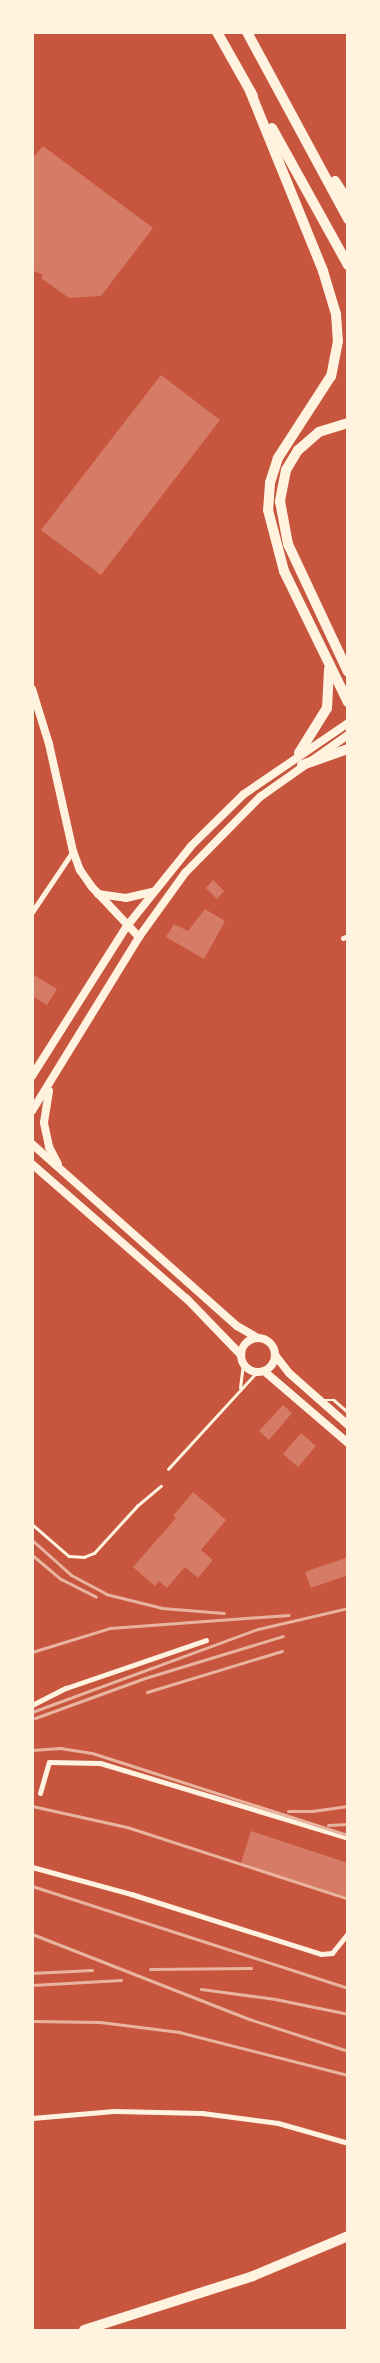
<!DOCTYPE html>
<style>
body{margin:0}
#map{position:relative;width:380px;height:2363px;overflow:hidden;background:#c8553d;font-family:Cabin,sans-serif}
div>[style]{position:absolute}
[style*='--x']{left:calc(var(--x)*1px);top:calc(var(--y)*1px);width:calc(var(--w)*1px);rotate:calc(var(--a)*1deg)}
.stream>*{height:3px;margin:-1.5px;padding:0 1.5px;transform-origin:1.5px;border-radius:1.5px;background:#8f3625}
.building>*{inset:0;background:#d67c66}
.service>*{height:2.5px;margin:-1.25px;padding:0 1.25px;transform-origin:1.25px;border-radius:1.25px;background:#fff3e0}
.minor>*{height:5px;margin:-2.5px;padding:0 2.5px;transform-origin:2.5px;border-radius:2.5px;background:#fff3e0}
.secondary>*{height:8px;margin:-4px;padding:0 4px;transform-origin:4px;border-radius:4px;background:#fff3e0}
.secondary>.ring{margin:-4px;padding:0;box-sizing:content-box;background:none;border:8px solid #fff3e0;border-radius:50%}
.motorway>*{height:10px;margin:-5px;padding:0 5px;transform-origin:5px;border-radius:5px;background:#fff3e0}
.rail>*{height:3px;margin:-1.5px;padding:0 1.5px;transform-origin:1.5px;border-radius:1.5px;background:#e9b49f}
span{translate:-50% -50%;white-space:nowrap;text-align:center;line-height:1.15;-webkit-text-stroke:4px #fff3e0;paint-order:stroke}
.frame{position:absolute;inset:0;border:34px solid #fff3e0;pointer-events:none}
</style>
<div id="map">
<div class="stream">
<i style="--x:348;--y:834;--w:15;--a:90"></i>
</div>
<div class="building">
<i style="clip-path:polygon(43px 146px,153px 228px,101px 296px,69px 298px,41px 278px,43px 275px,32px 270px,32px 159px)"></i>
<i style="clip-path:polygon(161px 375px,220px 420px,101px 575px,41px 530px)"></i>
<i style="clip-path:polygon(213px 880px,224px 891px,217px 899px,206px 888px)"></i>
<i style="clip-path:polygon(205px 909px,225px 921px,204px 959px,166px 937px,174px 924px,188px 931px)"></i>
<i style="clip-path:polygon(32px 974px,57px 989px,47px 1005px,32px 996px)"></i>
<i style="clip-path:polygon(283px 1405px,292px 1413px,269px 1440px,259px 1431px)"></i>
<i style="clip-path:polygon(301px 1433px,316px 1446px,298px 1467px,283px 1454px)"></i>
<i style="clip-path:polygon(193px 1492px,226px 1520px,201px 1550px,213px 1560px,198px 1578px,185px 1567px,167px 1588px,159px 1581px,155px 1586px,133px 1567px,176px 1518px,173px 1516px)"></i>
<i style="clip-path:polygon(348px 1557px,348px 1575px,311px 1588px,305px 1572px)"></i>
<i style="clip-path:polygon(251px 1831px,348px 1863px,348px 1898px,241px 1863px)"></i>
</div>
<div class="service">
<i style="--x:240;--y:1388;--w:25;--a:-83"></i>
<i style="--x:323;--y:1400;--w:11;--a:0"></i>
<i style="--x:334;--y:1400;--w:18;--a:41"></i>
<i style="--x:168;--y:1469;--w:132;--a:-47.5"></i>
<i style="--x:32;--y:1524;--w:49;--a:40.9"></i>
<i style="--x:69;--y:1556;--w:15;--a:4"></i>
<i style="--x:84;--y:1557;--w:11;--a:-22"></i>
<i style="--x:94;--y:1553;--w:64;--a:-47.5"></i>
<i style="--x:137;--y:1506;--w:31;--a:-40"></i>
</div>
<div class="minor">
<i style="--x:32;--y:912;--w:73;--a:-56.1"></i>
<i style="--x:343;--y:938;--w:5;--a:-22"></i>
<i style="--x:32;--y:1705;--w:38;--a:-27"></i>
<i style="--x:66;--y:1688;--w:148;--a:-18.9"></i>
<i style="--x:40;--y:1793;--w:32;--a:-74"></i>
<i style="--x:49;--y:1762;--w:51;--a:1.1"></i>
<i style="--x:100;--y:1763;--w:259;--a:16.8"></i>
<i style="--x:32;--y:1867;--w:103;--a:15.3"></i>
<i style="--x:131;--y:1894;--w:199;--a:17.5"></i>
<i style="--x:321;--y:1954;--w:11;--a:-5"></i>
<i style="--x:332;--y:1953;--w:26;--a:-51"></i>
<i style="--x:32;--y:2118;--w:82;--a:-4.9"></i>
<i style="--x:114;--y:2111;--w:88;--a:1.3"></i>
<i style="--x:202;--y:2113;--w:77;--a:7.5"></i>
<i style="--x:278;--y:2123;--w:73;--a:15.9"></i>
</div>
<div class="secondary">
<i style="--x:32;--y:689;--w:58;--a:72.8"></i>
<i style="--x:49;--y:744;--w:110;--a:77.4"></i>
<i style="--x:73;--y:851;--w:20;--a:70"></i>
<i style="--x:80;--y:870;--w:19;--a:55"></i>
<i style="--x:91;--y:886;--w:70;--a:46.7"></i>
<i style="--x:98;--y:894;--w:28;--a:8"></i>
<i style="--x:126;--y:898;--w:28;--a:-13"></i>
<i style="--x:32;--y:1076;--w:178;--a:-57.7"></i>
<i style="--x:127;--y:926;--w:102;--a:-51.3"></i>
<i style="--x:191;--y:846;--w:74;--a:-44.5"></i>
<i style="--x:244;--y:794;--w:126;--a:-34.3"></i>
<i style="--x:49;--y:1091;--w:32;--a:99"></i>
<i style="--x:44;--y:1123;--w:25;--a:78"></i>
<i style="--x:49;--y:1147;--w:19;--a:62"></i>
<i style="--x:32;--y:1111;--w:204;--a:-58.4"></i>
<i style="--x:139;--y:937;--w:79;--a:-54.3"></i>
<i style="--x:185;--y:873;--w:107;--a:-45.4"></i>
<i style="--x:260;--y:797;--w:108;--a:-35.2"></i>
<i style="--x:32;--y:1144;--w:274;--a:41.6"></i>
<i style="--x:237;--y:1326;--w:24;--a:30"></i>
<i style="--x:32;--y:1164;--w:206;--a:41.1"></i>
<i style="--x:187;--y:1299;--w:78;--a:46"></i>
<i class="ring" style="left:241px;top:1338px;width:26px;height:26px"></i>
<i style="--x:275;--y:1355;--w:23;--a:52"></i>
<i style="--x:289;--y:1373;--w:79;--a:41.4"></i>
<i style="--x:264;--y:1371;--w:111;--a:40.6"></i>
</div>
<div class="motorway">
<i style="--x:217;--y:32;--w:73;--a:60.6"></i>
<i style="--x:247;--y:32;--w:213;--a:61.6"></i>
<i style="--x:250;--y:91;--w:194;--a:67.9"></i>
<i style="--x:323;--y:271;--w:45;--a:73.2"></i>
<i style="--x:336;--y:314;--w:27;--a:86"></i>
<i style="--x:338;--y:341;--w:36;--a:101"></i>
<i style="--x:331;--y:376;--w:98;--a:122.9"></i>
<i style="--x:278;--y:458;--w:26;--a:108"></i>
<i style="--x:270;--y:483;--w:27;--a:94"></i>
<i style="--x:268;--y:510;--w:63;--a:75.3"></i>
<i style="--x:284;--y:571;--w:146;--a:64"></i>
<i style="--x:272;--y:128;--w:157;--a:61"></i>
<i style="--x:335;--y:181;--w:24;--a:57"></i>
<i style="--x:348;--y:423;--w:30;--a:163"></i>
<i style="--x:319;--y:432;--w:28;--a:139"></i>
<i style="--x:298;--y:450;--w:23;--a:121"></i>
<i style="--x:286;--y:470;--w:32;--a:101"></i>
<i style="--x:280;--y:501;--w:44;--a:79.5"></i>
<i style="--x:288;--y:544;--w:141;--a:64.9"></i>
<i style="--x:299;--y:753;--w:53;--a:-58.1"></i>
<i style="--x:327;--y:708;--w:39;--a:-87"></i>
<i style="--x:302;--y:765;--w:49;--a:-19.2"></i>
<i style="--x:84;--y:2330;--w:177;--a:-17.7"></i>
<i style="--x:253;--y:2276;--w:103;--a:-22.8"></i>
</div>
<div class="rail">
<i style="--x:32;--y:1540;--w:52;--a:41.9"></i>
<i style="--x:71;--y:1575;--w:40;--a:28"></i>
<i style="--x:106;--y:1594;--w:58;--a:14"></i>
<i style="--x:162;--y:1608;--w:62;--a:4.6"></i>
<i style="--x:32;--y:1555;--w:38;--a:40"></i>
<i style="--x:61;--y:1579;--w:39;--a:27"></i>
<i style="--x:32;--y:1652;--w:82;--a:-17.1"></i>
<i style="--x:110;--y:1628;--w:179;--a:-4.2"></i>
<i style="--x:147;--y:1692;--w:141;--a:-16.9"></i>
<i style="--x:32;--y:1712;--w:241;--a:-20.2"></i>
<i style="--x:258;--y:1629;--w:92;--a:-13.1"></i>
<i style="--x:35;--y:1718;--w:117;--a:-20"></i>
<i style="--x:145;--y:1678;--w:144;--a:-16.9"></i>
<i style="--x:32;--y:1750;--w:28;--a:-4"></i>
<i style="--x:60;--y:1748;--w:32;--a:9"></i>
<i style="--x:92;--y:1753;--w:269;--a:17.8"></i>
<i style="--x:32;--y:1806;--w:97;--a:12.5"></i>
<i style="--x:127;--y:1827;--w:232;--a:18"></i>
<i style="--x:288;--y:1811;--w:24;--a:0"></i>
<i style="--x:312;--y:1811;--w:36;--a:-8"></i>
<i style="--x:328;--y:1825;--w:20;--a:-3"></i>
<i style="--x:32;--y:1886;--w:332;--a:17.9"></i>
<i style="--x:32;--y:1934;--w:233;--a:21.4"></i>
<i style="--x:249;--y:2019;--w:104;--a:17.9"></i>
<i style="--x:150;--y:1969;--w:101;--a:-0.6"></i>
<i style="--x:32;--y:1973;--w:60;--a:-2.9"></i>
<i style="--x:347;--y:1977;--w:1;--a:0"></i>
<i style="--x:32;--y:1985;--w:89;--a:-3.2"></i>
<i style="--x:201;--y:1989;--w:75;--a:7.7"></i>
<i style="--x:275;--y:1999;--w:75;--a:11.6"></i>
<i style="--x:32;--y:2021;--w:68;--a:0.8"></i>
<i style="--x:100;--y:2022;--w:80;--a:7.2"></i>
<i style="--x:179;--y:2032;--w:174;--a:14.3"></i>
</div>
<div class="frame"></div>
</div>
